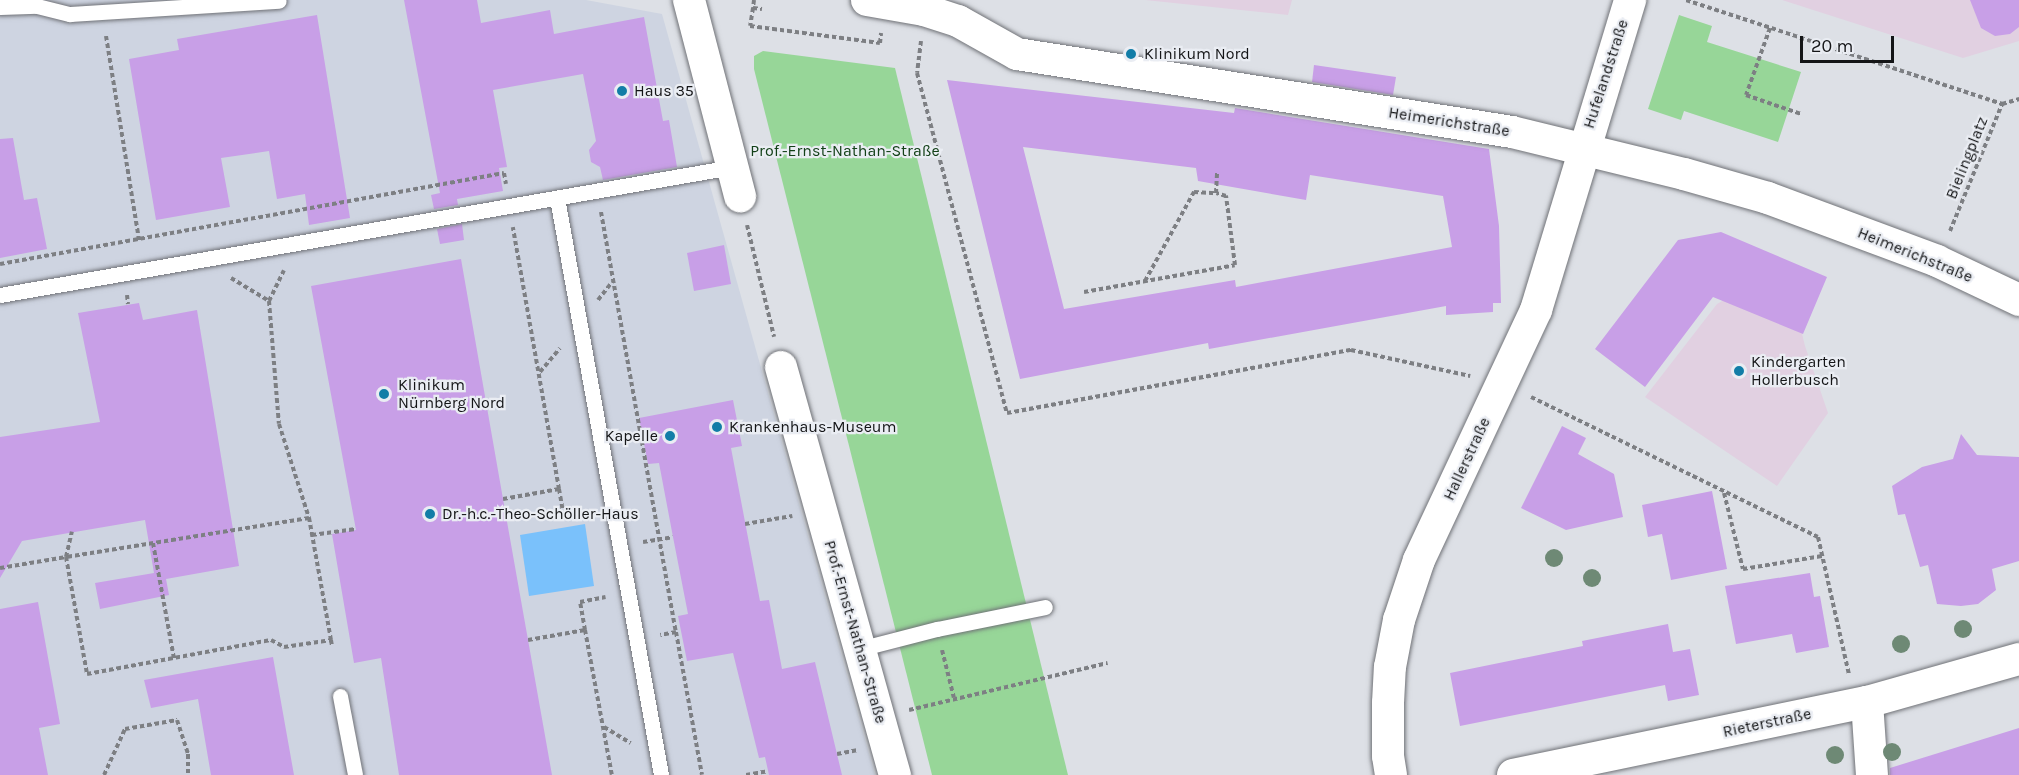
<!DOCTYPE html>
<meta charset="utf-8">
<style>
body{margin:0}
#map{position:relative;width:2019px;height:775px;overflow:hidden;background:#dde0e6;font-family:Karla,sans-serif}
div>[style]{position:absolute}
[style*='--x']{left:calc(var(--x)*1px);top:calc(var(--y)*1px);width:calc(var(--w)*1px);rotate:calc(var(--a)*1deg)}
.built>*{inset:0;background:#ced4e1}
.education>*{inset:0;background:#e1d0e1}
.green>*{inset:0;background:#97d698}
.water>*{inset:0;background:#7ac1fb}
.building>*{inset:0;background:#c89fe7}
.path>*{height:4px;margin-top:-2px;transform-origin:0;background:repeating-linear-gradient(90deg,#7d7f83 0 4.5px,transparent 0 7.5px)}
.roads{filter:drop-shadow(0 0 2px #707277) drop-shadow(0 0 2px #707277)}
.service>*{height:15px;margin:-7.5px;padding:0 7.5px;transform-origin:7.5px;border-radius:7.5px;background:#fff}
.minor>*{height:32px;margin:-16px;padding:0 16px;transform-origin:16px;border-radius:16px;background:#fff}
.trees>*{width:18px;height:18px;margin:-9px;border-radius:50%;background:#6e8975}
.dots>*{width:16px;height:16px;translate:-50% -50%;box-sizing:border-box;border:3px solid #eaedf3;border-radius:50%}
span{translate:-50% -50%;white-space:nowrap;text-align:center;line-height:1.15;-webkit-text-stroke:4.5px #eaedf3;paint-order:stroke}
.poi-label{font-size:16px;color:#141517}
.left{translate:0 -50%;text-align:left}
.right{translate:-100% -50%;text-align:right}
.street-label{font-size:16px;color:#141517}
.park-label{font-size:16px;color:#134118}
.scale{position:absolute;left:1800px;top:36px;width:94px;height:27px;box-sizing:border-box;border:3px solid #141517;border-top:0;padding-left:8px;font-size:18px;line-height:21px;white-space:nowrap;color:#141517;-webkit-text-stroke:4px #eaedf3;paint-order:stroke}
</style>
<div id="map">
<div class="built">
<i style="clip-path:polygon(0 0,586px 0,662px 14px,875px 775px,0 775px)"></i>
</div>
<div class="education">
<i style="clip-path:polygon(1145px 0,1292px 0,1288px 15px)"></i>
<i style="clip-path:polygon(1782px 0,2019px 0,2019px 41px,1963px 58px)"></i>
<i style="clip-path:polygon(1785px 265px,1805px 346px,1828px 413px,1777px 486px,1645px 397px,1717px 304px)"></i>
</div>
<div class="green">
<i style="clip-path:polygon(1679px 15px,1712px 26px,1707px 42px,1801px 72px,1778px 142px,1684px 111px,1681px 120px,1648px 109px)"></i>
<i style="clip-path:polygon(763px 51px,895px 68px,1068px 775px,932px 775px,754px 69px,754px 56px)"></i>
</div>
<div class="water">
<i style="clip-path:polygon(585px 524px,594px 586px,529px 596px,520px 535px)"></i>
</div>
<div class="building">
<i style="clip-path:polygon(404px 0,477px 0,481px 23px,550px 10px,554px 34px,644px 17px,663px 121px,669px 120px,677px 167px,603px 180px,600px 167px,591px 162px,589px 150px,596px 141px,583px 74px,493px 90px,507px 167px,499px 168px,503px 191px,457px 199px,458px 205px,434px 209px,431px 195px,440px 193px)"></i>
<i style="clip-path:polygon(1970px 0,2019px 0,2019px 27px,2010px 34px,1995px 36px,1981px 28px)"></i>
<i style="clip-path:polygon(317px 15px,350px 218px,309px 225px,305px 194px,277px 199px,269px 151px,221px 158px,230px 207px,156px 220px,129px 59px,179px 50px,177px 39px)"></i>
<i style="clip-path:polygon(1314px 65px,1396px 77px,1393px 95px,1312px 82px)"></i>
<i style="clip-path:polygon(evenodd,947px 80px,1234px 113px,1235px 108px,1489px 149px,1499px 226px,1501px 303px,1493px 303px,1493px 312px,1446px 315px,1446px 306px,1209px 349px,1208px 343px,1020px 379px,947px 80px,1023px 147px,1196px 168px,1198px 181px,1306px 200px,1310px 175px,1443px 196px,1452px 247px,1236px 287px,1235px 280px,1064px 309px,1023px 147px)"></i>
<i style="clip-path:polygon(13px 138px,24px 200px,37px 198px,47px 249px,0 258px,0 139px)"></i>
<i style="clip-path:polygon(462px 224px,464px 240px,440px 244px,437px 229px)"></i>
<i style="clip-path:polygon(1721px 232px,1827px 277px,1803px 334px,1713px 297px,1645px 387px,1595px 349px,1678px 240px)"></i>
<i style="clip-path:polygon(724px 245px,731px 284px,694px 291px,687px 253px)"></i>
<i style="clip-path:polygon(461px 259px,503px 499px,552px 775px,399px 775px,381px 658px,354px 663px,332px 534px,356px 530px,311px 286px)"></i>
<i style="clip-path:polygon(139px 303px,143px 320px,197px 310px,239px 566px,166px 579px,169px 595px,100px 609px,95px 583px,154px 573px,145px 520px,22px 541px,0 578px,0 437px,100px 422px,78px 313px)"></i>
<i style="clip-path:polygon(733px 400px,742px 446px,731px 448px,760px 601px,769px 600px,782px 669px,815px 662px,842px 775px,769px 775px,765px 757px,759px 758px,733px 653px,687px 661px,678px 616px,688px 614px,673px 537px,659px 463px,648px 464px,639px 418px)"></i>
<i style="clip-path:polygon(1562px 426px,1586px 438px,1578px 454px,1614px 474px,1623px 517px,1566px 530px,1521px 508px)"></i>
<i style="clip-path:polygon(1961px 434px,1977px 455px,2019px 457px,2019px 561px,1992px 569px,1996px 590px,1978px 604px,1961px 606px,1937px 604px,1928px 565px,1920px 567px,1905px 514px,1898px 515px,1892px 486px,1922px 467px,1953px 459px)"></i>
<i style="clip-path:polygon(1712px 491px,1727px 569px,1671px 580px,1662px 534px,1648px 537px,1642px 505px)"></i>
<i style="clip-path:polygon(1810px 573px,1814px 597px,1820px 596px,1829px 647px,1796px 653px,1792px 634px,1736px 644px,1725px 586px)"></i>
<i style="clip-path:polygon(38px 602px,60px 724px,39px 728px,48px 775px,0 775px,0 609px)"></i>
<i style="clip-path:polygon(1668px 624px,1673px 652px,1690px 649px,1699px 695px,1668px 701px,1665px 685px,1460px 726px,1450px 673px,1583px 646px,1582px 641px)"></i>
<i style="clip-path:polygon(273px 657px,294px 775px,211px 775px,198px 699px,151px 708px,144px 680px)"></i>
<i style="clip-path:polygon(2019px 728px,2019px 775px,1890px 775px,1890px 768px)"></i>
</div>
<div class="path">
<i style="--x:754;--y:0;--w:8;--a:97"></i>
<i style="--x:753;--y:8;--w:9;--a:6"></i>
<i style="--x:1686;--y:0;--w:333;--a:18.2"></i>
<i style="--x:753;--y:8;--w:18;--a:99"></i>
<i style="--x:750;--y:26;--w:131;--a:7.5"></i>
<i style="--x:880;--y:43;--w:10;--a:-84"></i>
<i style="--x:1770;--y:28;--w:71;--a:109.7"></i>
<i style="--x:1746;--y:95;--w:58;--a:19.1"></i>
<i style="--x:106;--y:36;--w:207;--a:80.8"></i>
<i style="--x:921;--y:41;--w:32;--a:97"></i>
<i style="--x:917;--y:73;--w:352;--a:75.2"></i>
<i style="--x:1007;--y:413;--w:350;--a:-10.4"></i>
<i style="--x:1351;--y:350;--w:122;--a:12.3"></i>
<i style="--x:2002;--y:104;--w:18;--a:-16"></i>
<i style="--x:601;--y:212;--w:427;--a:79.9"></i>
<i style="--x:676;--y:632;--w:16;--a:169"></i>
<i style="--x:747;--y:225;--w:115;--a:76.4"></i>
<i style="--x:1950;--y:231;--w:137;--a:-67.7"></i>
<i style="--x:0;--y:264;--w:512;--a:-10.23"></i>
<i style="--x:504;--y:173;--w:11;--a:80"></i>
<i style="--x:231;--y:278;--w:44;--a:31.2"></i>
<i style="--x:269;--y:301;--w:123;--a:85.4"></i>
<i style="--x:279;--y:424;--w:99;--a:72.3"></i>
<i style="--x:309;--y:518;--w:246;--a:170.9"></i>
<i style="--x:66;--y:557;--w:119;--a:79.8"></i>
<i style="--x:87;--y:674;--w:187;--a:-10.5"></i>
<i style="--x:271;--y:640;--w:15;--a:28"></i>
<i style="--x:284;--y:647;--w:48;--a:-8.5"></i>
<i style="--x:331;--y:640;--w:124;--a:-100.2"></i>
<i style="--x:1145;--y:281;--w:102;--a:-61.2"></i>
<i style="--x:1194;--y:192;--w:22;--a:3"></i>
<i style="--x:1084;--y:292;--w:153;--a:-10.1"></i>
<i style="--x:1235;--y:265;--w:70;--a:-97.4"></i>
<i style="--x:1226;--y:196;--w:10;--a:-163"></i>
<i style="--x:1216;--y:193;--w:22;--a:-87"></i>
<i style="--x:127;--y:295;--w:9;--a:84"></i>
<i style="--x:598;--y:300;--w:23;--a:-52"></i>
<i style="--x:269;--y:301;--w:34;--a:-64"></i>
<i style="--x:540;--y:372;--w:31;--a:-50"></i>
<i style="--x:1531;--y:397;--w:319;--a:26"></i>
<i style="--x:1818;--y:537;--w:141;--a:77.3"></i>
<i style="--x:559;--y:489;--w:29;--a:80"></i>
<i style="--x:564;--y:518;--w:27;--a:-10"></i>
<i style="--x:1724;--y:493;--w:78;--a:76"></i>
<i style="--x:1743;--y:569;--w:80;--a:-9.3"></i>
<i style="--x:503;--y:499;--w:57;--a:-10.1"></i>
<i style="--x:559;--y:489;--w:266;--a:-100"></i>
<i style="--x:745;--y:524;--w:48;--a:-9.7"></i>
<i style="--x:312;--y:535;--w:44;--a:-7.8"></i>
<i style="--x:643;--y:542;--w:30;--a:-9"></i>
<i style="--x:153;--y:543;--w:117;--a:79.7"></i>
<i style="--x:0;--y:568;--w:67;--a:-9.5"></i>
<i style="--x:66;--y:557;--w:26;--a:-77"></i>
<i style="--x:585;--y:630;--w:28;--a:-100"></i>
<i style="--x:580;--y:602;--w:26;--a:-11"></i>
<i style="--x:676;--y:632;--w:145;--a:79.7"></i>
<i style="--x:331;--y:640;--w:6;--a:81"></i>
<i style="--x:528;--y:640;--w:58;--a:-10"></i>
<i style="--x:585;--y:630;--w:147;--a:79.5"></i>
<i style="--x:942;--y:650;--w:49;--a:76"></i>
<i style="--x:909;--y:710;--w:204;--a:-13.3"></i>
<i style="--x:604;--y:727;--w:31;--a:31"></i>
<i style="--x:837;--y:754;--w:20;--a:-11"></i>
<i style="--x:104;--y:775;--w:51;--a:-65.5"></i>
<i style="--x:125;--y:729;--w:53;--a:-9.8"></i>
<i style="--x:177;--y:720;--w:36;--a:72"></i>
<i style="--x:188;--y:754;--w:21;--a:90"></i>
<i style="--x:746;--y:775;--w:22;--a:-10"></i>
</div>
<div class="roads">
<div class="service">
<i style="--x:0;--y:7;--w:37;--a:-2"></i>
<i style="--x:37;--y:6;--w:34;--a:14"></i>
<i style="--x:70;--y:14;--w:209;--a:-3.6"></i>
<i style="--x:557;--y:198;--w:586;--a:79.78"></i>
<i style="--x:0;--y:295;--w:743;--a:-9.92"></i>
<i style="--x:859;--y:649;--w:81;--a:-14.4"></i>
<i style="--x:937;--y:629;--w:110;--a:-11.5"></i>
<i style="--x:340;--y:696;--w:80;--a:79.2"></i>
</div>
<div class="minor">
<i style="--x:689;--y:0;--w:203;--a:75.4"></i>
<i style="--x:867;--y:0;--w:58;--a:10"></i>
<i style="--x:924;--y:10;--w:36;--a:18"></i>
<i style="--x:958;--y:21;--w:68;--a:29.2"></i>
<i style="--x:1017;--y:54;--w:501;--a:8.95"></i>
<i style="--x:1512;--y:132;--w:177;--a:13.7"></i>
<i style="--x:1684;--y:174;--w:87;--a:15.9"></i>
<i style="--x:1768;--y:198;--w:180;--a:20.4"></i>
<i style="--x:1937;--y:261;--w:91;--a:25.4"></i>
<i style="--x:781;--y:367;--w:424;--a:74.4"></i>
<i style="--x:1867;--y:702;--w:73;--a:86.1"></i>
<i style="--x:1391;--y:775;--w:19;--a:-99"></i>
<i style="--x:1388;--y:756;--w:53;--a:-90"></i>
<i style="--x:1388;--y:703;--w:36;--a:-87"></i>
<i style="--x:1390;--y:667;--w:48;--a:-79.2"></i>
<i style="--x:1399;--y:620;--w:63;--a:-71.6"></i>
<i style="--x:1419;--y:560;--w:276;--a:-64.9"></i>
<i style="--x:1536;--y:310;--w:324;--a:-73.1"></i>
<i style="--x:1513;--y:775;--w:361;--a:-11.7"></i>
<i style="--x:1867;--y:702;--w:158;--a:-15.8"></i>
</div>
</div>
<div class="trees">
<i style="left:1554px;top:558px"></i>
<i style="left:1592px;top:578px"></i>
<i style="left:1963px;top:629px"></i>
<i style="left:1901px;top:644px"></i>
<i style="left:1892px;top:752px"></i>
<i style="left:1835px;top:755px"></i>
</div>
<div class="dots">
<i style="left:1131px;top:54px;background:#127da7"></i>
<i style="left:622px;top:91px;background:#127da7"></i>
<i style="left:1739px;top:371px;background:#127da7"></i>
<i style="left:384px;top:394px;background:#127da7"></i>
<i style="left:717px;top:427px;background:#127da7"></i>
<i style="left:670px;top:436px;background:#127da7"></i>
<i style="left:430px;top:514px;background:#127da7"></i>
</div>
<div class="poi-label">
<span class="left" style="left:1144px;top:54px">Klinikum Nord</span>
<span class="left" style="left:634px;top:91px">Haus 35</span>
<span class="left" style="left:1751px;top:371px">Kindergarten<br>Hollerbusch</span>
<span class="left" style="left:398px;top:394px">Klinikum<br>Nürnberg Nord</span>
<span class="left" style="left:729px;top:427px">Krankenhaus-Museum</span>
<span class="right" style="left:658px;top:436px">Kapelle</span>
<span class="left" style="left:442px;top:514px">Dr.-h.c.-Theo-Schöller-Haus</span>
</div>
<div class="street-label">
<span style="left:1606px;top:74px;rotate:-72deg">Hufelandstraße</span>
<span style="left:1449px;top:122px;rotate:9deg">Heimerichstraße</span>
<span style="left:1967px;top:158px;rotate:-68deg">Bielingplatz</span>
<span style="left:1915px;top:255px;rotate:22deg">Heimerichstraße</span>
<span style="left:1467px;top:459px;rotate:-65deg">Hallerstraße</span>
<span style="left:855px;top:632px;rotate:74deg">Prof.-Ernst-Nathan-Straße</span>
<span style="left:1767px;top:723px;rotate:-12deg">Rieterstraße</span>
</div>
<div class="park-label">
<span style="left:845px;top:151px">Prof.-Ernst-Nathan-Straße</span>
</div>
<div class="scale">20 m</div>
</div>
